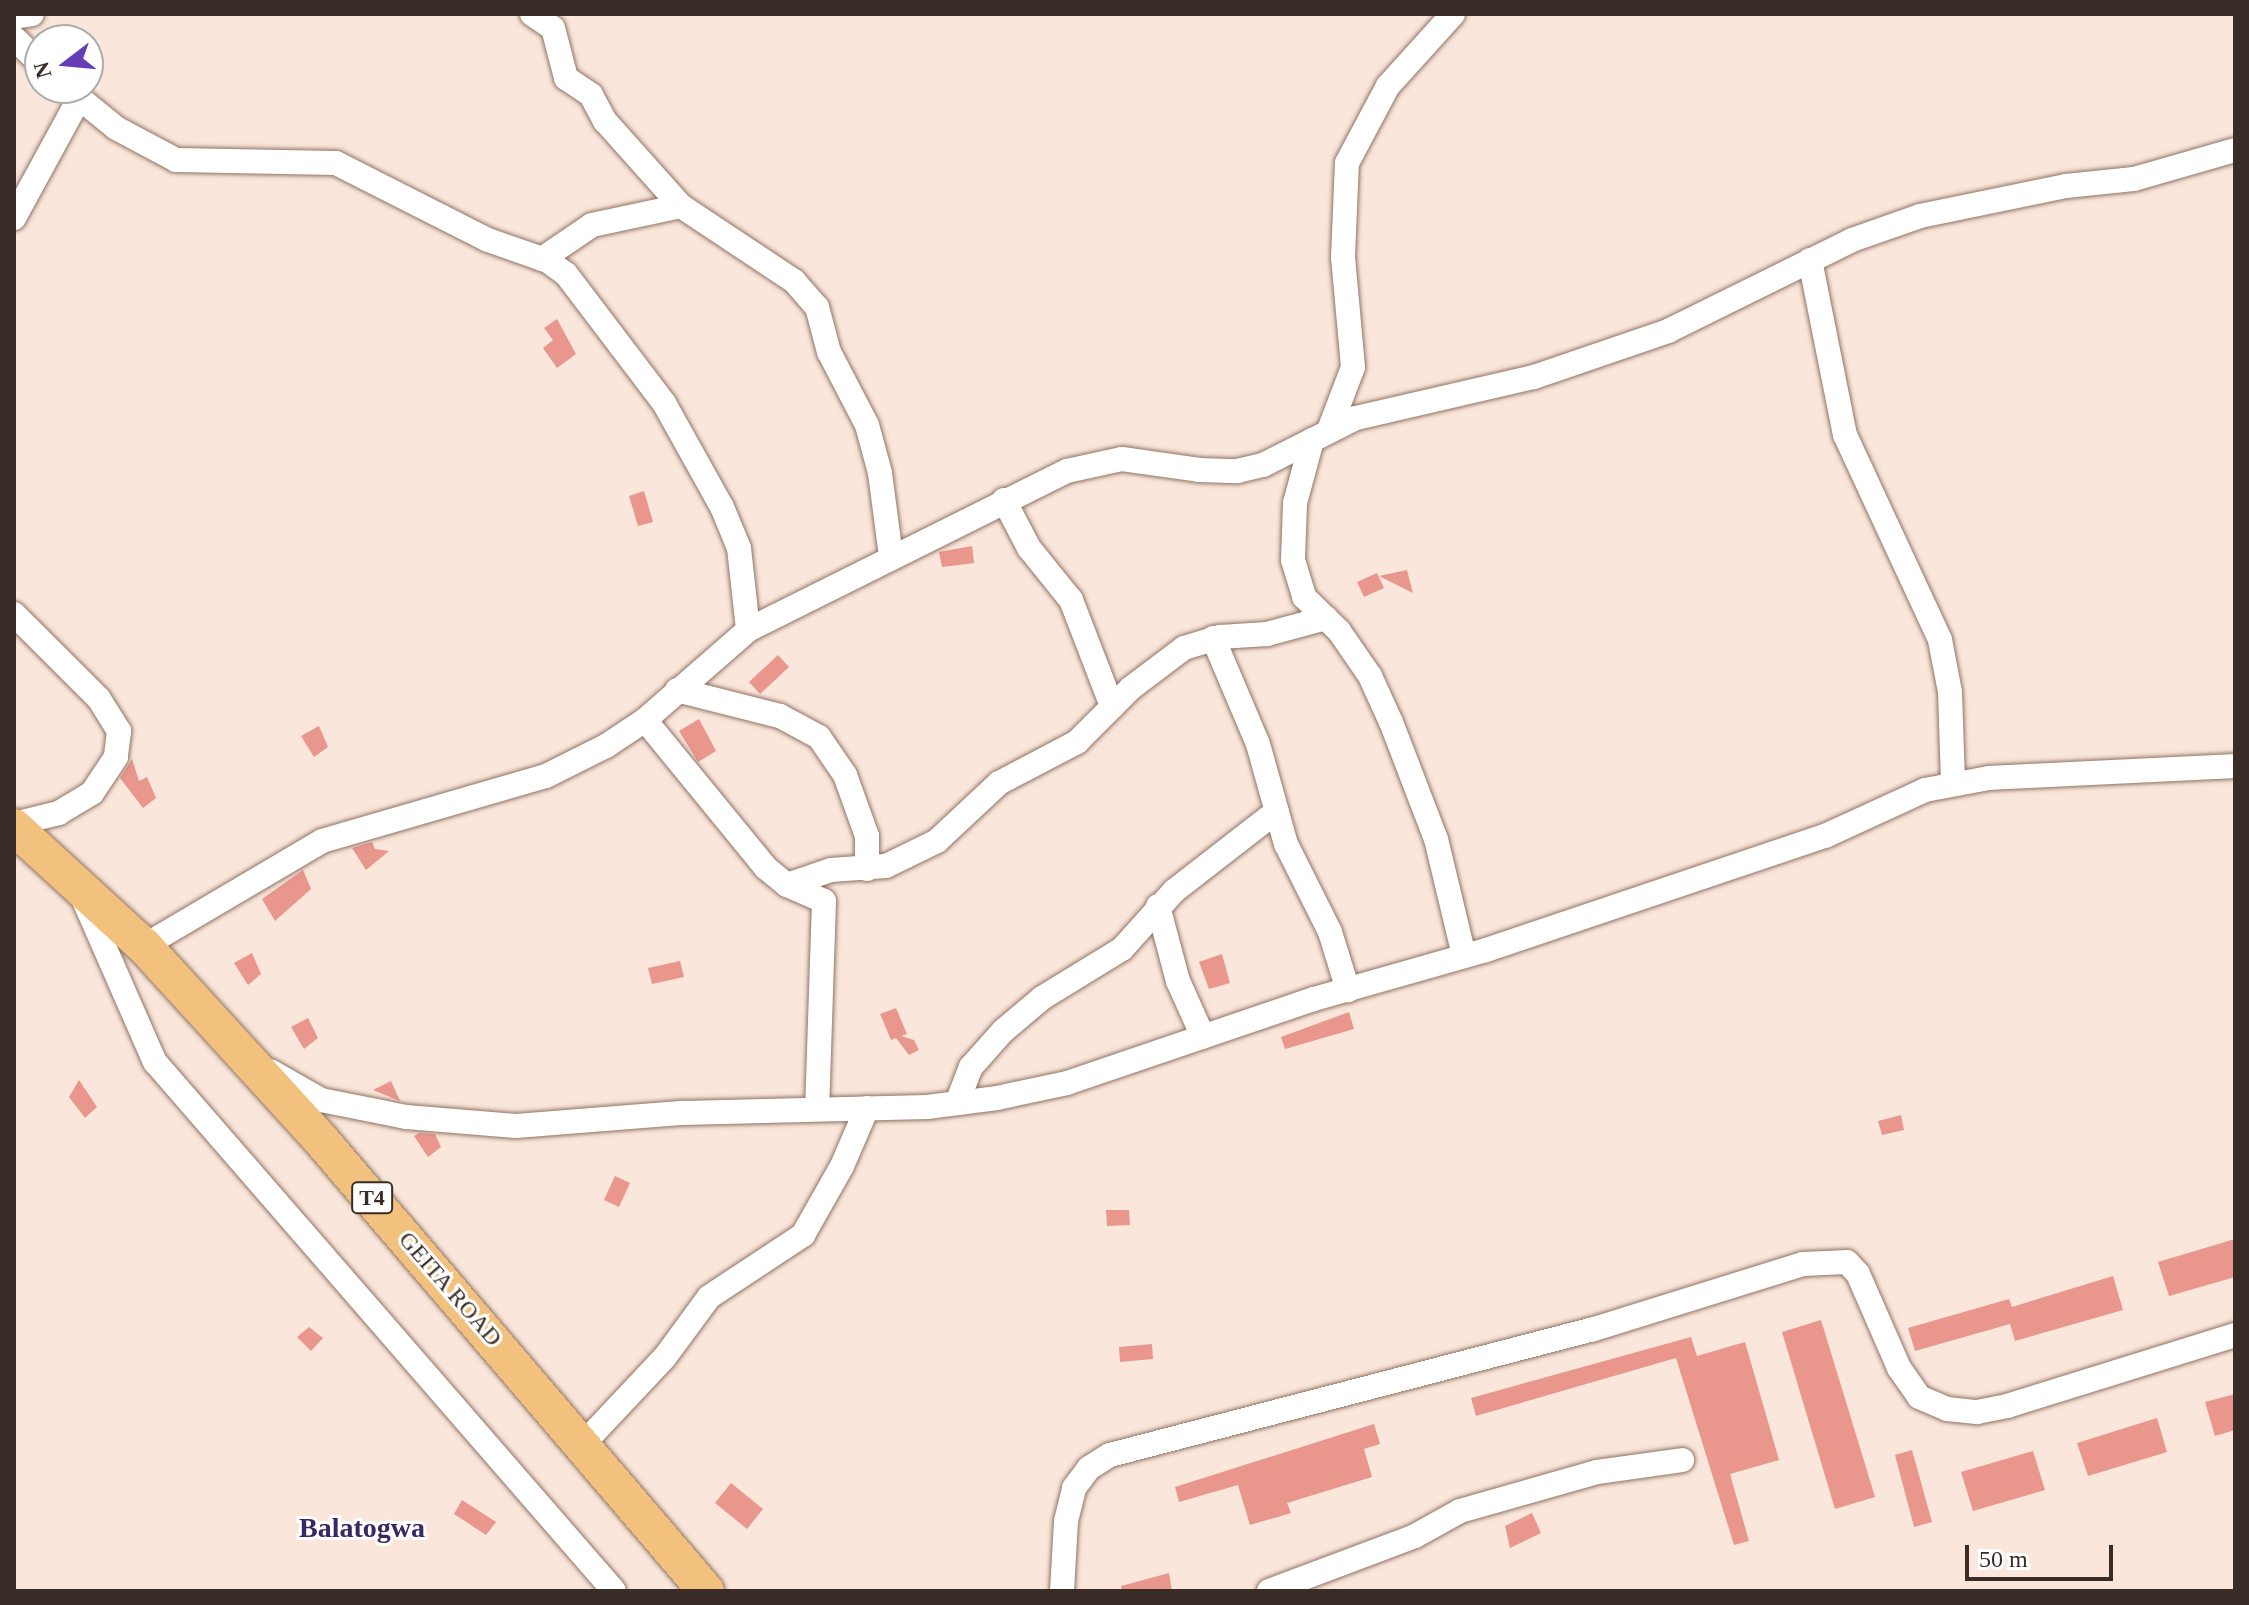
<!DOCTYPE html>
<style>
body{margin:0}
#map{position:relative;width:2249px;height:1605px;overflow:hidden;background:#fae6db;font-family:"Times New Roman",serif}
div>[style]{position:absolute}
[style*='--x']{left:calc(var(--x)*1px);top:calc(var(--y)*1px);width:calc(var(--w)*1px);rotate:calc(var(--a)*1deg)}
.building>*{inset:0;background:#e9968d}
.roads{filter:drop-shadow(0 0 2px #907363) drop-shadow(0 0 2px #907363)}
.minor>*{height:24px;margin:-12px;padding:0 12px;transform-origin:12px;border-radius:12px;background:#fff}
.highway>*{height:36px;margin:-18px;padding:0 18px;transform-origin:18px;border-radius:18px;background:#f3c17e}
span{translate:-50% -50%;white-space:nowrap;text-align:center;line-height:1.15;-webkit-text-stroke:6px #fff;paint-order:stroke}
.shield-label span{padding:2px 6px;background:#fff;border:2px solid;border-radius:6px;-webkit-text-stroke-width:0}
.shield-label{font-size:22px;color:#392c26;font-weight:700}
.street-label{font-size:24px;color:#392c26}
.quarter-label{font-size:28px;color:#392863;font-weight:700}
.frame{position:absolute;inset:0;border:16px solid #392c26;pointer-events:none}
.north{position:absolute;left:24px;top:24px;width:80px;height:80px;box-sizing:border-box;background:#fff;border:2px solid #b0aba8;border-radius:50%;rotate:254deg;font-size:22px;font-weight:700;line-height:32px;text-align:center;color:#392c26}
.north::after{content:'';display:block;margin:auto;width:28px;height:36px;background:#643db6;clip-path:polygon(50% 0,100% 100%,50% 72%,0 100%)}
.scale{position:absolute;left:1965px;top:1545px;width:148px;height:36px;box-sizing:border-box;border:4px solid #392c26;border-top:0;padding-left:10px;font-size:24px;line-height:28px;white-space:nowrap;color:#392c26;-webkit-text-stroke:6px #fff;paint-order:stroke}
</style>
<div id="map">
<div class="building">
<i style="clip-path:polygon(557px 319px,576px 354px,557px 368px,543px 348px,553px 340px,544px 328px)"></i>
<i style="clip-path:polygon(644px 491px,653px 522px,638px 526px,629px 496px)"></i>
<i style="clip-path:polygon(972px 546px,974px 563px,942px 567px,939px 552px)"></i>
<i style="clip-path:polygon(1407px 570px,1413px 593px,1379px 576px)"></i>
<i style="clip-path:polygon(1377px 573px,1384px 588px,1364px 597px,1357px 582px)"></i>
<i style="clip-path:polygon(778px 655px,789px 667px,760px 694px,749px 682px)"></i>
<i style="clip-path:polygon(699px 719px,716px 751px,698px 762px,679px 731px)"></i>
<i style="clip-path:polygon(319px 726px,328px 747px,314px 757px,301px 736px)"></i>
<i style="clip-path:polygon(132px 759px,139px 781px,147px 777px,156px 798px,143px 808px,120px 778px)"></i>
<i style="clip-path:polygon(372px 842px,375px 849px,389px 851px,366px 870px,352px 848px)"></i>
<i style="clip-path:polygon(303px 870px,311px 889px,275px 921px,262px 899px)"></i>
<i style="clip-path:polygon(252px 953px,261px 974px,248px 985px,234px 963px)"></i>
<i style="clip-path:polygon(1222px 954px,1230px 983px,1209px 989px,1199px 962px)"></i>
<i style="clip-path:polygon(680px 961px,684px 977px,652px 984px,648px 968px)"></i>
<i style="clip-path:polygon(896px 1008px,907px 1034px,901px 1036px,914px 1040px,919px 1050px,909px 1055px,896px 1038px,891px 1040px,880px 1014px)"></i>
<i style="clip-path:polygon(1349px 1012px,1354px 1029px,1285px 1049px,1281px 1037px)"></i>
<i style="clip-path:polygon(308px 1018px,318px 1038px,304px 1049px,291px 1027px)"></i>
<i style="clip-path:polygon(79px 1080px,97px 1107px,85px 1118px,69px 1097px)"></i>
<i style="clip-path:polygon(391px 1081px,400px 1101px,373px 1090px)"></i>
<i style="clip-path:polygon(1901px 1115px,1904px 1130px,1882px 1135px,1878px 1121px)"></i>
<i style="clip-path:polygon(419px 1133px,435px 1134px,441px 1147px,428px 1157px,414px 1136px)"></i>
<i style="clip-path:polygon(615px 1176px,630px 1183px,619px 1207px,604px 1200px)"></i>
<i style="clip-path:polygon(1106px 1210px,1129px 1210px,1130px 1225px,1107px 1226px)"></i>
<i style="clip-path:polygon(2235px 1239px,2235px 1277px,2169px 1296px,2158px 1262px)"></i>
<i style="clip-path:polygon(2113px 1276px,2123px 1310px,2015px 1341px,2010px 1324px,1915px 1351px,1908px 1328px,2009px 1299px,2012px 1307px)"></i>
<i style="clip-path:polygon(1821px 1320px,1875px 1497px,1835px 1509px,1782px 1332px)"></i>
<i style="clip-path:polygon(309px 1327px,323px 1338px,311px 1351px,297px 1337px)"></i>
<i style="clip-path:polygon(1691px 1337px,1697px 1356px,1745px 1342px,1779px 1460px,1730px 1474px,1749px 1541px,1734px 1545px,1676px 1358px,1476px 1416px,1471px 1398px)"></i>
<i style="clip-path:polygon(1152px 1344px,1153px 1359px,1120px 1362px,1119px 1347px)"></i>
<i style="clip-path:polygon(2235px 1394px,2235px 1430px,2215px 1436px,2205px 1402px)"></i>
<i style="clip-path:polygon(2157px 1418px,2167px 1452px,2088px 1476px,2077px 1443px)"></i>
<i style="clip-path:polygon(1374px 1424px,1380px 1444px,1364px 1449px,1372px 1477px,1287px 1503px,1291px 1513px,1250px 1525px,1238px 1485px,1179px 1502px,1175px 1487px)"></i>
<i style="clip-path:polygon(1912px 1450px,1932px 1522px,1914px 1527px,1895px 1455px)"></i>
<i style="clip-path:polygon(2033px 1451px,2045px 1490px,1973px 1511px,1961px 1472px)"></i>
<i style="clip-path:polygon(731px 1483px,763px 1509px,747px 1529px,715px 1503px)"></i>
<i style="clip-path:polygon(462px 1500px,496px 1522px,486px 1535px,454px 1514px)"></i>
<i style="clip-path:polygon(1532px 1513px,1541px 1533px,1510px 1548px,1505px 1526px)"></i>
<i style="clip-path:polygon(1169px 1573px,1172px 1591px,1122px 1591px,1121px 1586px)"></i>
</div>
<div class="roads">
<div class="minor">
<i style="--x:532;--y:14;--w:25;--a:34"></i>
<i style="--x:553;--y:28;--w:52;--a:75.4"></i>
<i style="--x:566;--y:78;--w:30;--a:34"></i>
<i style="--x:591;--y:95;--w:30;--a:62"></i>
<i style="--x:605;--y:121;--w:114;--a:48.2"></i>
<i style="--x:681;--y:206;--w:136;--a:33.6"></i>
<i style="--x:794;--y:281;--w:35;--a:49"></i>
<i style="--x:817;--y:307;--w:47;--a:75.1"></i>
<i style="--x:829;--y:352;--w:82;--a:62.5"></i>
<i style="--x:867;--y:425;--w:50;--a:74.8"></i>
<i style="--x:880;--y:473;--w:85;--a:82.5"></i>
<i style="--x:14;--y:17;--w:18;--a:-9"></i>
<i style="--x:14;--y:38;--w:36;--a:44"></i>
<i style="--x:67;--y:88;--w:63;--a:39.2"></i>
<i style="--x:116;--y:128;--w:68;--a:28.1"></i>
<i style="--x:176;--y:160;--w:160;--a:1.1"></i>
<i style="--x:336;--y:163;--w:170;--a:26.9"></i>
<i style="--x:488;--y:240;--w:64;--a:19.3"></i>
<i style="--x:548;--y:261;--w:22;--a:36"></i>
<i style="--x:566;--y:274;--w:162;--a:52.8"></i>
<i style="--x:664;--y:403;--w:119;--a:60.9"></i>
<i style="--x:722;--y:507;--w:44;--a:67.5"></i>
<i style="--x:739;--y:548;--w:82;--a:83.7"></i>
<i style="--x:14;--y:218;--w:136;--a:-61.4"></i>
<i style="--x:542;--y:259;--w:60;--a:-34.2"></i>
<i style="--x:592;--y:225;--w:91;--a:-12.1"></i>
<i style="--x:1810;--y:260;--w:178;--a:78.7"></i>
<i style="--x:1845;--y:435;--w:226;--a:65.1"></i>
<i style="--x:1940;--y:640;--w:53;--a:79.1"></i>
<i style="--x:1950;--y:692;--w:92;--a:88.1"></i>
<i style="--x:1329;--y:430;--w:67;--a:-69.1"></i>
<i style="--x:1353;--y:367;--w:110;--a:-95.2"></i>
<i style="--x:1343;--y:257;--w:94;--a:-87.6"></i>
<i style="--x:1347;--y:163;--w:87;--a:-62"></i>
<i style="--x:1388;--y:86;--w:97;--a:-47.9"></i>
<i style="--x:1312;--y:440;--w:65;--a:105.1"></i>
<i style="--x:1295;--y:503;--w:57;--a:92"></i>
<i style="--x:1293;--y:560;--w:39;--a:73"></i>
<i style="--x:1304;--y:597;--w:49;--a:44.2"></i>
<i style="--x:1339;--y:631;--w:55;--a:55.4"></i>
<i style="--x:1370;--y:676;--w:51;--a:65.5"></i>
<i style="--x:1391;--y:722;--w:125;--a:69"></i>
<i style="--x:1436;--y:839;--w:120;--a:76.5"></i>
<i style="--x:1004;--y:500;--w:54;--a:62.5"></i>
<i style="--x:1029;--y:548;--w:67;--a:51.1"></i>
<i style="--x:1071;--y:600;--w:114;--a:68.9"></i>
<i style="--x:14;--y:614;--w:120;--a:45"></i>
<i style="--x:99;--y:699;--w:38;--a:58"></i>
<i style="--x:119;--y:731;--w:26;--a:97"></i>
<i style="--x:116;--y:757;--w:43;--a:123.7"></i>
<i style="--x:92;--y:793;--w:39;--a:149"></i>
<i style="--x:59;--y:813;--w:46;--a:166.3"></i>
<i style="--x:1213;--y:638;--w:115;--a:67"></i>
<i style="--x:1258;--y:744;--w:104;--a:74.4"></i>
<i style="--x:1286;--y:844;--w:98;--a:63.4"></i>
<i style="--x:1330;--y:932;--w:61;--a:72.8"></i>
<i style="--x:677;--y:690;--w:106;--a:14.2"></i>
<i style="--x:780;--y:716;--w:44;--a:28.3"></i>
<i style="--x:819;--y:737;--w:46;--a:55.6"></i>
<i style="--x:845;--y:775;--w:65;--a:70.2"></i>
<i style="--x:867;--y:836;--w:33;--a:90"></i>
<i style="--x:645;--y:720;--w:191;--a:50.7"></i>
<i style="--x:766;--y:868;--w:27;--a:39"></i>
<i style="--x:787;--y:885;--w:40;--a:23.4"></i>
<i style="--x:824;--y:901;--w:207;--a:91.9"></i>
<i style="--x:787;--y:885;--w:46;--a:-18.8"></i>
<i style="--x:831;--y:870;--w:55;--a:-4.2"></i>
<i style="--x:886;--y:866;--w:57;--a:-26.1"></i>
<i style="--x:937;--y:841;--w:85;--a:-43.1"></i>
<i style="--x:999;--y:783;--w:88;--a:-27.7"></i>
<i style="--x:1077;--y:742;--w:76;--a:-45"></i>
<i style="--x:1131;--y:688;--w:66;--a:-37"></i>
<i style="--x:1184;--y:648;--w:38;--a:-17"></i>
<i style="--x:1220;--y:637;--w:47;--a:-3.7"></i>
<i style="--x:1267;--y:634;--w:61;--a:-15.2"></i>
<i style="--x:82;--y:896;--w:181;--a:66.3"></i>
<i style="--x:155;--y:1062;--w:700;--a:49.05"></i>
<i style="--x:1158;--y:906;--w:78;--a:75.1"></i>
<i style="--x:1178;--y:981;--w:61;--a:65.9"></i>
<i style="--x:144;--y:946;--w:207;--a:-30.5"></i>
<i style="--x:322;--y:841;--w:233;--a:-16.2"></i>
<i style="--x:546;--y:776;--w:67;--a:-26.6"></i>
<i style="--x:606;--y:746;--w:47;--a:-33.7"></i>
<i style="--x:645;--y:720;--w:137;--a:-41.1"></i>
<i style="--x:748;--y:630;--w:356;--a:-26.5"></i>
<i style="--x:1067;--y:471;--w:56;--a:-12.3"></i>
<i style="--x:1122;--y:459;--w:78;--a:8.1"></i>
<i style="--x:1199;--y:470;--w:38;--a:2"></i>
<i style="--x:1237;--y:471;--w:27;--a:-13"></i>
<i style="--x:1263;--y:465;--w:104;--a:-26.8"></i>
<i style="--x:1356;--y:418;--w:183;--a:-13"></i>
<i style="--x:1534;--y:377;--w:142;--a:-18.9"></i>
<i style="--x:1668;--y:331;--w:205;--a:-26.3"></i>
<i style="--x:1852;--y:240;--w:72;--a:-19.4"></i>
<i style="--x:1920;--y:216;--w:149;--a:-11.6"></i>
<i style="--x:2066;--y:186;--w:68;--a:-5.9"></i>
<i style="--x:2134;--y:179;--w:105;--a:-16"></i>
<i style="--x:270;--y:1071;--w:59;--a:29.6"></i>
<i style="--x:321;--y:1100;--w:87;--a:11.3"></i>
<i style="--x:406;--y:1117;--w:110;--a:4.7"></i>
<i style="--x:516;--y:1126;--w:168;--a:-4.5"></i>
<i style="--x:683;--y:1113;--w:244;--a:-1.4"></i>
<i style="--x:927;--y:1107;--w:71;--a:-7.3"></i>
<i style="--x:997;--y:1098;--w:72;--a:-12.1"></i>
<i style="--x:1067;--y:1083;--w:261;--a:-18.8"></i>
<i style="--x:1314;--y:999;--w:179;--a:-15.9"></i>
<i style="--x:1486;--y:950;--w:358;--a:-18.6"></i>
<i style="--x:1825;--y:836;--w:110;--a:-24.7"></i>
<i style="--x:1925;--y:790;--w:65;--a:-10.6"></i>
<i style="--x:1989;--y:778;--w:246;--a:-2.8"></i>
<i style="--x:957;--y:1103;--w:39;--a:-69"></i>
<i style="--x:971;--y:1067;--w:48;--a:-48.4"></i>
<i style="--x:1003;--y:1031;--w:51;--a:-40.2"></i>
<i style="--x:1042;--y:998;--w:94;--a:-31.5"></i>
<i style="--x:1122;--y:949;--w:78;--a:-48.1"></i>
<i style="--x:1174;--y:891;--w:130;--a:-37.8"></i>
<i style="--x:577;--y:1438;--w:9;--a:18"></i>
<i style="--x:586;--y:1441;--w:115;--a:-46.8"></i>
<i style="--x:665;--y:1357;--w:74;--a:-53.7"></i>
<i style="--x:709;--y:1297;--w:113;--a:-33.4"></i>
<i style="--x:803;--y:1235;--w:79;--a:-60.5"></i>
<i style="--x:842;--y:1166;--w:63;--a:-66.7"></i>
<i style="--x:1062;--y:1591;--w:70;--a:-86.7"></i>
<i style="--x:1066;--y:1521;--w:34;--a:-76"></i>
<i style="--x:1074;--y:1488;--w:25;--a:-53"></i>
<i style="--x:1089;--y:1468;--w:25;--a:-32"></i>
<i style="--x:1110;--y:1455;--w:497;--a:-14.6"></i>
<i style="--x:1591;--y:1330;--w:222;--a:-17.3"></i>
<i style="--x:1803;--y:1264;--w:44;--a:-2.6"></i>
<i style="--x:1847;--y:1262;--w:16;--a:47"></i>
<i style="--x:1858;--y:1274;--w:103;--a:66.4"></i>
<i style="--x:1899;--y:1368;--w:35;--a:55"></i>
<i style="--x:1919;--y:1397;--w:30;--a:23"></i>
<i style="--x:1947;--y:1409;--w:30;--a:6"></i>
<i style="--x:1977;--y:1412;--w:31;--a:-11"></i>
<i style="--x:2007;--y:1406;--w:239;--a:-17.3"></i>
<i style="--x:1269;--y:1591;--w:156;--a:-20.6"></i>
<i style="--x:1415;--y:1536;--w:51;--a:-29.1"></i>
<i style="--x:1460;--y:1511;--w:142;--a:-15.9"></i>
<i style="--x:1597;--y:1472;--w:86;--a:-8"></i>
</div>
<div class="highway">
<i style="--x:14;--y:827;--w:176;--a:42.5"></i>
<i style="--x:144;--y:946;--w:263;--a:47.6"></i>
<i style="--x:321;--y:1140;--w:593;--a:49.51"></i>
</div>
</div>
<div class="shield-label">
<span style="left:372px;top:1198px">T4</span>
</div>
<div class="street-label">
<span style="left:450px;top:1289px;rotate:49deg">GEITA ROAD</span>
</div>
<div class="quarter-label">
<span style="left:362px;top:1528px">Balatogwa</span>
</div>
<div class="frame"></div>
<div class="north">N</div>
<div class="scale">50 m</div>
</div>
